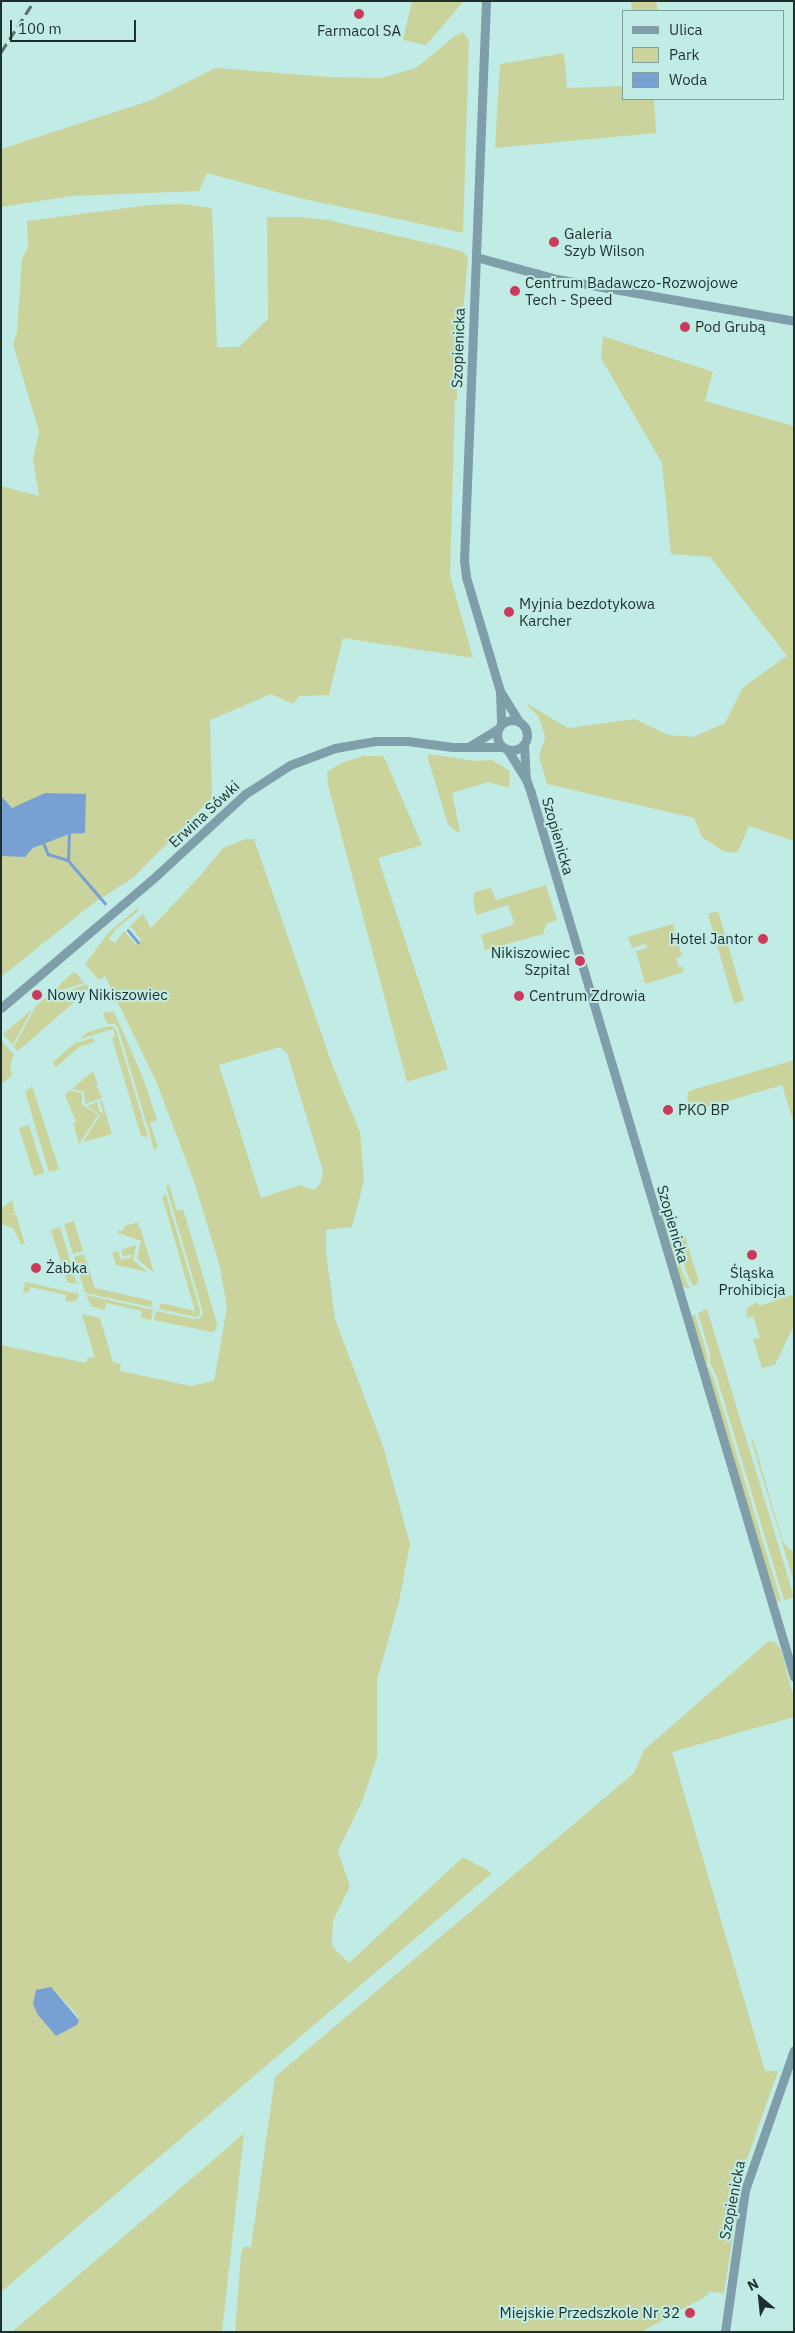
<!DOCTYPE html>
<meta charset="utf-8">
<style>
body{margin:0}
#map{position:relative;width:795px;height:2333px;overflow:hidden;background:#c1ece6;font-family:"IBM Plex Sans",sans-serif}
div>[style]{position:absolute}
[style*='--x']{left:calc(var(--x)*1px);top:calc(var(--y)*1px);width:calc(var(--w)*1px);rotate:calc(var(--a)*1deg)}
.green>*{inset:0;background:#cad39b}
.water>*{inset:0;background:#78a0d3}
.stream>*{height:2.5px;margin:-1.25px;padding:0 1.25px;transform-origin:1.25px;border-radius:1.25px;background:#78a0d3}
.minor>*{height:9px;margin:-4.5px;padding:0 4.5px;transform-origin:4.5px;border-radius:4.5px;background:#7e9ea9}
.minor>.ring{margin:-4.5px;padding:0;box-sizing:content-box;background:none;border:9px solid #7e9ea9;border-radius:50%}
.rail>*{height:2.5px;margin-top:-1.25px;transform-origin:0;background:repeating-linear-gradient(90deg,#57716e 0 10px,transparent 0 15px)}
.dots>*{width:14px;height:14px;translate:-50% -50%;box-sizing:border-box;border:2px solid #c1ece6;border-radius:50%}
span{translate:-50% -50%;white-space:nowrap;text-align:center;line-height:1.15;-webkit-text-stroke:4px #c1ece6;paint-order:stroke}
.poi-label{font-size:15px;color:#1e2f2d}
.left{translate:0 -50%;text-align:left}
.right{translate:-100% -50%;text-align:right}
.street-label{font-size:15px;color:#1e2f2d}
.frame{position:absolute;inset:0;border:2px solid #1e2f2d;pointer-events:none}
.legend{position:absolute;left:622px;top:10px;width:162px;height:90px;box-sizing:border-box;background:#c1ece6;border:1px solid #80a09c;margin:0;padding:6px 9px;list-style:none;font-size:15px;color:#1e2f2d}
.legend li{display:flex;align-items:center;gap:10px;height:25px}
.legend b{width:25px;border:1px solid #80a09c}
.north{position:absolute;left:735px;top:2273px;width:50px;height:50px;-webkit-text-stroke:4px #c1ece6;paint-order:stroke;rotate:332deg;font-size:14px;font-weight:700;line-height:20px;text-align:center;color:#1e2f2d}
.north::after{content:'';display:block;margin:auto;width:18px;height:22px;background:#1e2f2d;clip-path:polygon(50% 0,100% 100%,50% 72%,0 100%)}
.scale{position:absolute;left:10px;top:20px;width:126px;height:22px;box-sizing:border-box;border:2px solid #1e2f2d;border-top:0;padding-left:6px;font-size:15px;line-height:18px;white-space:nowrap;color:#1e2f2d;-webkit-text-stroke:4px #c1ece6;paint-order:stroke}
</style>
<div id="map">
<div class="green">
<i style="clip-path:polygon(412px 1px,464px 1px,426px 45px,403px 40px)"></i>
<i style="clip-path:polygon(631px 1px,656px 1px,658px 11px,632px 11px)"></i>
<i style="clip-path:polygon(463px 32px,469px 40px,463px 233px,295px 197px,207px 173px,199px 191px,72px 196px,1px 207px,1px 149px,149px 101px,216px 68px,329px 77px,381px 78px,416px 68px,455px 36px)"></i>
<i style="clip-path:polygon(564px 53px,567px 88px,624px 86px,624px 99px,654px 99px,656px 133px,495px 148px,500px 64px)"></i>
<i style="clip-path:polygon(182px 204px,212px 208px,217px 347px,239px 347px,268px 319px,267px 217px,300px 217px,328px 220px,462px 251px,468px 258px,461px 334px,461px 361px,457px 370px,457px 399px,455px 400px,450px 575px,473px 658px,343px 638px,329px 695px,299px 696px,293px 704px,271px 694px,210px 720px,212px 798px,134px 877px,91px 905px,1px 977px,1px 486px,39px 496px,33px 460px,39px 432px,13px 344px,17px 332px,22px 259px,28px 247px,27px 221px,150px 205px)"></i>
<i style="clip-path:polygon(603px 336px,713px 372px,705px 401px,794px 426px,794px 841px,749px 826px,738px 851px,732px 853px,723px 851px,702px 837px,694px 818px,547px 784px,539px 757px,545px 737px,539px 717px,524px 702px,568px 728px,635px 719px,668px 735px,693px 737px,725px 723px,743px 687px,787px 656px,710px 557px,671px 554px,662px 463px,601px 358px)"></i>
<i style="clip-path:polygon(429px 754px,475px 761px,492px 760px,510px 771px,509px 788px,489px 782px,452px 793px,460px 832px,457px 832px,448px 824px,428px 759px)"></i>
<i style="clip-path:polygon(364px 756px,383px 756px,385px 759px,422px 845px,378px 858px,448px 1069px,407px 1082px,328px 785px,327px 772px,341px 763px)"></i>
<i style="clip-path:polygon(evenodd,246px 839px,254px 839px,332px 1064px,360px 1132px,364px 1181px,352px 1227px,326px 1230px,326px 1252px,335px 1319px,383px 1446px,410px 1544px,399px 1602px,377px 1680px,377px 1757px,363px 1799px,338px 1851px,350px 1886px,333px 1921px,332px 1946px,349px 1963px,463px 1857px,492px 1873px,1px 2292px,1px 1345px,86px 1363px,88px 1357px,95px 1358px,82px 1314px,100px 1318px,113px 1362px,121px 1364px,120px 1371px,191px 1386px,214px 1381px,227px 1307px,220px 1267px,194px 1181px,156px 1081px,105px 976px,99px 980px,85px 964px,109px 932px,138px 908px,139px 910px,115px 930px,109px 939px,115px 943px,124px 931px,136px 944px,141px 940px,130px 926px,143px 914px,151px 928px,200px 876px,223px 848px,246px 839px,280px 1047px,287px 1053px,323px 1171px,321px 1182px,314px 1190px,300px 1185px,261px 1198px,219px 1065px,280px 1047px,246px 839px,51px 1987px,77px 2015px,79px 2020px,73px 2027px,51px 1987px)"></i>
<i style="clip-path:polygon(546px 885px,557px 920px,547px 923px,543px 934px,485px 950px,481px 935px,512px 925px,514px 922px,508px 905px,476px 915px,473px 901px,475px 892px,491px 888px,496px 900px)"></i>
<i style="clip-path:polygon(718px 911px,744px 1000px,734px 1004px,708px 914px)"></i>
<i style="clip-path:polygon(673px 924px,682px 956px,676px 958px,679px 967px,683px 967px,684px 972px,645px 984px,636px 951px,647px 948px,646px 944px,632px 948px,628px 937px)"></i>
<i style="clip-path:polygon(72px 973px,76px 973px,84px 983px,50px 994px)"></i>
<i style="clip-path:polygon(86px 984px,98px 999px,87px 991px,18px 1051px,14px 1047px,35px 1007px,45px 998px)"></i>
<i style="clip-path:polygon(30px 1011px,31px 1011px,13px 1045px,3px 1034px)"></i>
<i style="clip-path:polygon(106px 1012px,113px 1012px,116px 1016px,142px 1075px,157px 1120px,150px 1123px,158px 1148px,154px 1149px,118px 1028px,115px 1024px,108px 1024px,103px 1015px)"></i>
<i style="clip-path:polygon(110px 1026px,116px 1029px,148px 1137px,141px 1136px,112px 1038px,115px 1036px,113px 1029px,80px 1039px,88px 1032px)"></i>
<i style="clip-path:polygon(93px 1038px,95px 1042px,79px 1047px,56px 1067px,52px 1063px,75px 1043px)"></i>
<i style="clip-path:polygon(1px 1040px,14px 1055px,10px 1066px,12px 1075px,1px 1085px)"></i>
<i style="clip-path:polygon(794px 1060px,794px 1124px,782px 1085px,691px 1112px,687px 1097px,688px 1092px,692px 1090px)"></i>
<i style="clip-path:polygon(93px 1071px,98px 1086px,95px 1087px,98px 1088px,102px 1098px,85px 1104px,84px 1092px,72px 1089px)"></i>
<i style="clip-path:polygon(32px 1086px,59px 1169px,49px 1172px,25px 1092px)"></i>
<i style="clip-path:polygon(70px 1091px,82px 1093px,82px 1104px,98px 1115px,79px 1144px,73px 1123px,76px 1122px,65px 1095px)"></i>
<i style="clip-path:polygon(100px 1101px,102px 1101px,112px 1134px,83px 1142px,100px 1115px,87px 1106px,97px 1102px,100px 1112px,103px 1113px)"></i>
<i style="clip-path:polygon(29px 1125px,44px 1173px,34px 1176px,19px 1128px)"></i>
<i style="clip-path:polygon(169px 1185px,177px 1211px,183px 1209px,217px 1323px,216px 1329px,212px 1332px,154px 1320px,156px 1311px,194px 1319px,200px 1318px,203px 1313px,166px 1186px)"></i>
<i style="clip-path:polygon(166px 1195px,200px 1310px,200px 1315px,196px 1317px,159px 1309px,161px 1303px,195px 1311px,162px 1196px)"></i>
<i style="clip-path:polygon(12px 1200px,15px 1212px,12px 1215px,16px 1214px,25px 1245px,21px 1244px,13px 1228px,1px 1224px,1px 1209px)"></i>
<i style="clip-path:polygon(664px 1215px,683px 1274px,690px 1289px,684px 1287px,681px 1282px,662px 1219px)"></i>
<i style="clip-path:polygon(74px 1221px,83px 1251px,73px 1254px,64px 1224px)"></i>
<i style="clip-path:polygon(139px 1222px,137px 1227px,140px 1227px,154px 1273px,137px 1259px,141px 1241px,116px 1232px,125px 1229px,124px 1226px)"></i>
<i style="clip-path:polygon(60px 1227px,77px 1284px,67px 1282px,51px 1230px)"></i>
<i style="clip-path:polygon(673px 1229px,685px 1236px,698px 1279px,697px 1284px,693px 1286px,687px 1274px)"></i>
<i style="clip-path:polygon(136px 1245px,133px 1260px,148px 1272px,116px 1265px,112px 1252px,118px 1251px,121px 1260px,131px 1257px,132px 1254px,123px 1257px,121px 1250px)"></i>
<i style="clip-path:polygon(84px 1254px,95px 1288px,153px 1301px,151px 1307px,85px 1293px,74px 1257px)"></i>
<i style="clip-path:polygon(25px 1282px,79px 1294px,77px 1300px,70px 1302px,65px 1301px,66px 1295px,30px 1287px,28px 1293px,23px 1292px)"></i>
<i style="clip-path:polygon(86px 1295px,153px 1310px,151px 1320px,141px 1318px,142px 1311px,106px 1303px,105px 1310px,92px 1307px)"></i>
<i style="clip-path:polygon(791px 1295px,794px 1297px,794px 1325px,775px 1365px,762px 1368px,753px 1339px,760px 1338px,753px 1316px,747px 1318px,747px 1308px,757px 1302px,759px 1306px)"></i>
<i style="clip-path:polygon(707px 1309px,794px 1597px,784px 1600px,716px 1375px,710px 1363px,710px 1353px,698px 1313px)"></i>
<i style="clip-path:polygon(695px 1315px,707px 1354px,707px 1365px,713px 1376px,781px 1601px,776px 1602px,691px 1316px)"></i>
<i style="clip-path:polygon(751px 1439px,753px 1439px,783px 1542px,794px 1553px,794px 1582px)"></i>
<i style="clip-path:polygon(769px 1641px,775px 1642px,781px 1650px,794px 1698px,794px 1717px,672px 1752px,765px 2071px,778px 2071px,743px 2171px,724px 2293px,708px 2292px,708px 2295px,641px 2332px,235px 2332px,241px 2255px,243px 2247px,251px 2247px,275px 2077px,634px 1773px,644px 1750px)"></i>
<i style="clip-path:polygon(244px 2133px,222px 2332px,12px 2332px,211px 2162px)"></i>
</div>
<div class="water">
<i style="clip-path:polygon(45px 793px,86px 794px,85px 833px,69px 834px,33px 848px,25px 857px,1px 856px,1px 796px,12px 808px)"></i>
<i style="clip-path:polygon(51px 1987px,79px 2020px,77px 2025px,56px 2036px,38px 2015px,33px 2004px,36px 1990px)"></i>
</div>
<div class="stream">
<i style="--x:44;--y:844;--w:11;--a:68"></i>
<i style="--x:48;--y:854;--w:21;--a:17"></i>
<i style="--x:68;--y:860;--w:57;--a:49.3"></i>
<i style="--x:68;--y:860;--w:26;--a:-88"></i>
<i style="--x:128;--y:930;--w:16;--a:50"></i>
</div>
<div class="minor">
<i style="--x:486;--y:1;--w:559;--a:92.25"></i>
<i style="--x:464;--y:560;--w:17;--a:83"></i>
<i style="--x:466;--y:577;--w:119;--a:73.4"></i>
<i style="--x:500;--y:691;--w:33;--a:88"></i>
<i style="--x:476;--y:257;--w:84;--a:15.2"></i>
<i style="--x:557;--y:279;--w:241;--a:10"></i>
<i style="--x:500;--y:691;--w:36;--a:58"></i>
<i class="ring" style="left:497px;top:720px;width:21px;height:21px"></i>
<i style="--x:524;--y:744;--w:35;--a:87"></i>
<i style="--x:468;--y:747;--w:35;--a:-31"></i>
<i style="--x:507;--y:749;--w:36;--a:58"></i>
<i style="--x:526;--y:779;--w:15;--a:70"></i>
<i style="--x:531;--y:793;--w:922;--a:73.43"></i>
<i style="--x:1;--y:1008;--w:205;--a:-40.4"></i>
<i style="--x:157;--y:875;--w:120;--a:-42.6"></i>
<i style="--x:245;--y:794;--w:54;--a:-32.8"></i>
<i style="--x:290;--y:765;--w:48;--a:-20.7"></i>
<i style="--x:335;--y:748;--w:42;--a:-9.7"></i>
<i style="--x:376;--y:741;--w:31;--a:0"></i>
<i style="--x:407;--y:741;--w:46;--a:7.4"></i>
<i style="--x:453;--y:747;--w:50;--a:0"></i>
<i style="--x:725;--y:2332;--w:143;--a:-82"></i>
<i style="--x:745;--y:2190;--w:148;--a:-70.7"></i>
</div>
<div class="rail">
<i style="--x:1;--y:52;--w:61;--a:-57.1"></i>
</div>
<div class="dots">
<i style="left:359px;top:14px;background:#c93a5b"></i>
<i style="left:554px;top:242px;background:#c93a5b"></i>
<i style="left:515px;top:291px;background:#c93a5b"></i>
<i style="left:685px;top:327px;background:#c93a5b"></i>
<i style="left:509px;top:612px;background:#c93a5b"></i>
<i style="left:763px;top:939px;background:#c93a5b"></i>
<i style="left:580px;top:961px;background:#c93a5b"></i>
<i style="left:37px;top:995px;background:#c93a5b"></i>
<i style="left:519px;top:996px;background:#c93a5b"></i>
<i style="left:668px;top:1110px;background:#c93a5b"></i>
<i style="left:752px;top:1255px;background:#c93a5b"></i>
<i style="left:36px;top:1268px;background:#c93a5b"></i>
<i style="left:690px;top:2313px;background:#c93a5b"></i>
</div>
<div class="poi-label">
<span style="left:359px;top:31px">Farmacol SA</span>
<span class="left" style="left:564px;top:242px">Galeria<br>Szyb Wilson</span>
<span class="left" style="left:525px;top:291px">Centrum Badawczo-Rozwojowe<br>Tech - Speed</span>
<span class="left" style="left:695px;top:327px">Pod Grubą</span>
<span class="left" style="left:519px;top:612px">Myjnia bezdotykowa<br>Karcher</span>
<span class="right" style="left:753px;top:939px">Hotel Jantor</span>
<span class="right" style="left:570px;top:961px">Nikiszowiec<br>Szpital</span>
<span class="left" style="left:47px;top:995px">Nowy Nikiszowiec</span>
<span class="left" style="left:529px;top:996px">Centrum Zdrowia</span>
<span class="left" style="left:678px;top:1110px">PKO BP</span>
<span class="left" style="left:46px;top:1268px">Żabka</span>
<span style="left:752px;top:1281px">Śląska<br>Prohibicja</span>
<span class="right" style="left:680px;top:2313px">Miejskie Przedszkole Nr 32</span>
</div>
<div class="street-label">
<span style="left:458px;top:348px;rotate:-88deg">Szopienicka</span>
<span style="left:204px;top:814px;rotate:-43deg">Erwina Sówki</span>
<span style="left:558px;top:836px;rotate:74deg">Szopienicka</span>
<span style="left:673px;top:1224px;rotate:74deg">Szopienicka</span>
<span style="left:732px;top:2200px;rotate:-79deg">Szopienicka</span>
</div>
<div class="frame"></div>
<ul class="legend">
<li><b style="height:6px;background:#7e9ea9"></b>Ulica</li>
<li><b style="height:14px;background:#cad39b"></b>Park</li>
<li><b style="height:14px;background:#78a0d3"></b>Woda</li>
</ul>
<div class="north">N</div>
<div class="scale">100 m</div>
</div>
